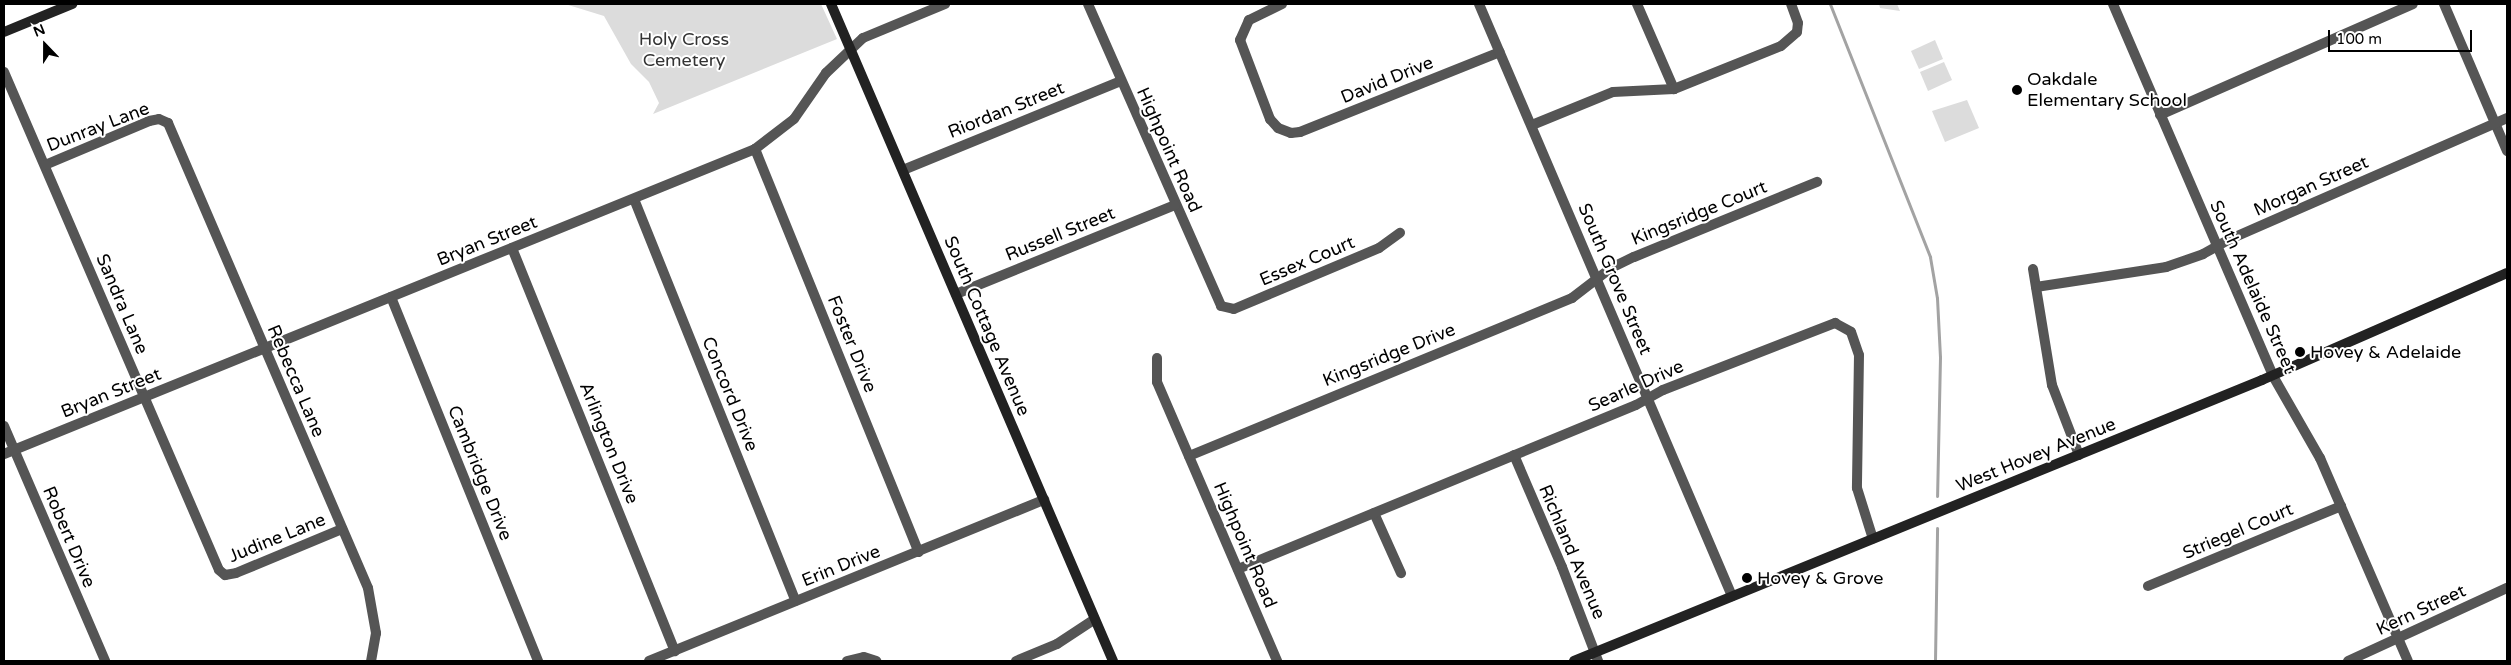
<!DOCTYPE html>
<style>
body{margin:0}
#map{position:relative;width:2511px;height:665px;overflow:hidden;background:#fff;font-family:"Varela Round",sans-serif}
div>[style]{position:absolute}
[style*='--x']{left:calc(var(--x)*1px);top:calc(var(--y)*1px);width:calc(var(--w)*1px);rotate:calc(var(--a)*1deg)}
.green>*{inset:0;background:#dcdcdc}
.stream>*{height:3px;margin:-1.5px;padding:0 1.5px;transform-origin:1.5px;border-radius:1.5px;background:#a3a3a3}
.minor>*{height:10px;margin:-5px;padding:0 5px;transform-origin:5px;border-radius:5px;background:#555}
.tertiary>*{height:10px;margin:-5px;padding:0 5px;transform-origin:5px;border-radius:5px;background:#555}
.secondary>*{height:10px;margin:-5px;padding:0 5px;transform-origin:5px;border-radius:5px;background:#222}
.dots>*{width:14px;height:14px;translate:-50% -50%;box-sizing:border-box;border:2px solid #fff;border-radius:50%}
span{translate:-50% -50%;white-space:nowrap;text-align:center;line-height:1.15;-webkit-text-stroke:4px #fff;paint-order:stroke}
.park-label{font-size:18px;color:#333}
.street-label{font-size:18px;color:#000}
.poi-label{font-size:18px;color:#000}
.left{translate:0 -50%;text-align:left}
.frame{position:absolute;inset:0;border:5px solid #000;pointer-events:none}
.north{position:absolute;left:20px;top:20px;width:50px;height:50px;-webkit-text-stroke:4px #fff;paint-order:stroke;rotate:338deg;font-size:14px;font-weight:700;line-height:20px;text-align:center;color:#000}
.north::after{content:'';display:block;margin:auto;width:18px;height:22px;background:#000;clip-path:polygon(50% 0,100% 100%,50% 72%,0 100%)}
.scale{position:absolute;left:2328px;top:30px;width:144px;height:22px;box-sizing:border-box;border:2px solid #000;border-top:0;padding-left:6px;font-size:15px;line-height:18px;white-space:nowrap;color:#000;-webkit-text-stroke:4px #fff;paint-order:stroke}
</style>
<div id="map">
<div class="green">
<i style="clip-path:polygon(565px 4px,821px 4px,837px 39px,653px 114px,659px 103px,649px 82px,631px 64px,604px 16px)"></i>
<i style="clip-path:polygon(1879px 4px,1897px 4px,1900px 11px,1880px 8px)"></i>
<i style="clip-path:polygon(1935px 40px,1943px 59px,1919px 69px,1911px 51px)"></i>
<i style="clip-path:polygon(1944px 62px,1952px 80px,1928px 91px,1920px 72px)"></i>
<i style="clip-path:polygon(1967px 100px,1979px 128px,1945px 142px,1932px 111px)"></i>
</div>
<div class="stream">
<i style="--x:1830;--y:4;--w:272;--a:68.4"></i>
<i style="--x:1930;--y:257;--w:42;--a:80.3"></i>
<i style="--x:1937;--y:298;--w:59;--a:87.1"></i>
<i style="--x:1940;--y:357;--w:139;--a:91.2"></i>
<i style="--x:1935;--y:661;--w:133;--a:-89.1"></i>
</div>
<div class="minor">
<i style="--x:1088;--y:4;--w:330;--a:66.2"></i>
<i style="--x:1221;--y:306;--w:13;--a:13"></i>
<i style="--x:1234;--y:309;--w:157;--a:-22.8"></i>
<i style="--x:1379;--y:248;--w:26;--a:-36"></i>
<i style="--x:1282;--y:4;--w:37;--a:154"></i>
<i style="--x:1249;--y:20;--w:22;--a:114"></i>
<i style="--x:1240;--y:40;--w:85;--a:69.2"></i>
<i style="--x:1270;--y:119;--w:12;--a:48"></i>
<i style="--x:1278;--y:128;--w:14;--a:21"></i>
<i style="--x:1291;--y:133;--w:9;--a:-6"></i>
<i style="--x:1300;--y:132;--w:215;--a:-21.8"></i>
<i style="--x:1479;--y:4;--w:644;--a:66.86"></i>
<i style="--x:1637;--y:4;--w:93;--a:66.5"></i>
<i style="--x:2444;--y:4;--w:160;--a:66.8"></i>
<i style="--x:4;--y:72;--w:542;--a:66.65"></i>
<i style="--x:219;--y:570;--w:8;--a:40"></i>
<i style="--x:225;--y:575;--w:11;--a:-10"></i>
<i style="--x:236;--y:573;--w:115;--a:-22.5"></i>
<i style="--x:2160;--y:115;--w:276;--a:-23.7"></i>
<i style="--x:1532;--y:125;--w:87;--a:-22.2"></i>
<i style="--x:1613;--y:92;--w:61;--a:-2.8"></i>
<i style="--x:1674;--y:89;--w:115;--a:-21.9"></i>
<i style="--x:1781;--y:46;--w:21;--a:-41"></i>
<i style="--x:1797;--y:32;--w:9;--a:-84"></i>
<i style="--x:1798;--y:23;--w:20;--a:-110"></i>
<i style="--x:755;--y:149;--w:435;--a:67.9"></i>
<i style="--x:45;--y:165;--w:113;--a:-22.9"></i>
<i style="--x:149;--y:121;--w:10;--a:-11"></i>
<i style="--x:159;--y:119;--w:10;--a:24"></i>
<i style="--x:168;--y:123;--w:506;--a:66.73"></i>
<i style="--x:368;--y:588;--w:46;--a:79.9"></i>
<i style="--x:376;--y:633;--w:28;--a:100"></i>
<i style="--x:903;--y:170;--w:235;--a:-22.2"></i>
<i style="--x:634;--y:199;--w:433;--a:68.1"></i>
<i style="--x:512;--y:248;--w:435;--a:68"></i>
<i style="--x:2033;--y:269;--w:118;--a:80.7"></i>
<i style="--x:2052;--y:385;--w:75;--a:68.9"></i>
<i style="--x:2036;--y:287;--w:132;--a:-8.7"></i>
<i style="--x:2166;--y:267;--w:39;--a:-19"></i>
<i style="--x:2203;--y:254;--w:29;--a:-29"></i>
<i style="--x:2228;--y:240;--w:305;--a:-23.6"></i>
<i style="--x:956;--y:294;--w:236;--a:-22.1"></i>
<i style="--x:391;--y:297;--w:393;--a:68"></i>
<i style="--x:1157;--y:358;--w:24;--a:90"></i>
<i style="--x:1157;--y:382;--w:304;--a:66.7"></i>
<i style="--x:4;--y:426;--w:256;--a:66.7"></i>
<i style="--x:4;--y:454;--w:811;--a:-22.1"></i>
<i style="--x:755;--y:149;--w:49;--a:-37.6"></i>
<i style="--x:794;--y:119;--w:56;--a:-55.2"></i>
<i style="--x:826;--y:73;--w:51;--a:-43.4"></i>
<i style="--x:863;--y:38;--w:89;--a:-22.5"></i>
<i style="--x:1514;--y:455;--w:122;--a:66.8"></i>
<i style="--x:1562;--y:567;--w:101;--a:69"></i>
<i style="--x:1189;--y:456;--w:414;--a:-22.4"></i>
<i style="--x:1572;--y:298;--w:49;--a:-37.6"></i>
<i style="--x:1611;--y:268;--w:25;--a:-26"></i>
<i style="--x:1634;--y:257;--w:198;--a:-22.3"></i>
<i style="--x:1374;--y:513;--w:66;--a:65.8"></i>
<i style="--x:1238;--y:569;--w:430;--a:-22.4"></i>
<i style="--x:1636;--y:405;--w:31;--a:-29"></i>
<i style="--x:1663;--y:390;--w:185;--a:-21.3"></i>
<i style="--x:1835;--y:323;--w:18;--a:29"></i>
<i style="--x:1851;--y:332;--w:24;--a:71"></i>
<i style="--x:1859;--y:355;--w:133;--a:90.9"></i>
<i style="--x:1857;--y:488;--w:53;--a:72.6"></i>
<i style="--x:2148;--y:586;--w:209;--a:-22.5"></i>
<i style="--x:649;--y:661;--w:427;--a:-22.2"></i>
<i style="--x:847;--y:661;--w:17;--a:-13"></i>
<i style="--x:864;--y:657;--w:13;--a:18"></i>
<i style="--x:1016;--y:661;--w:44;--a:-22.5"></i>
<i style="--x:1057;--y:644;--w:45;--a:-33.3"></i>
<i style="--x:2348;--y:661;--w:175;--a:-24.7"></i>
</div>
<div class="tertiary">
<i style="--x:2113;--y:4;--w:405;--a:66.7"></i>
<i style="--x:2273;--y:376;--w:95;--a:60.2"></i>
<i style="--x:2320;--y:458;--w:221;--a:66.6"></i>
</div>
<div class="secondary">
<i style="--x:831;--y:4;--w:715;--a:66.77"></i>
<i style="--x:4;--y:32;--w:74;--a:-22.4"></i>
<i style="--x:1574;--y:661;--w:743;--a:-22.22"></i>
<i style="--x:2262;--y:380;--w:267;--a:-23.6"></i>
</div>
<div class="dots">
<i style="left:2017px;top:90px;background:#000"></i>
<i style="left:2300px;top:352px;background:#000"></i>
<i style="left:1747px;top:578px;background:#000"></i>
</div>
<div class="park-label">
<span style="left:684px;top:50px">Holy Cross<br>Cemetery</span>
</div>
<div class="street-label">
<span style="left:1387px;top:80px;rotate:-22deg">David Drive</span>
<span style="left:1006px;top:110px;rotate:-22deg">Riordan Street</span>
<span style="left:98px;top:127px;rotate:-21deg">Dunray Lane</span>
<span style="left:1169px;top:150px;rotate:66deg">Highpoint Road</span>
<span style="left:2311px;top:186px;rotate:-24deg">Morgan Street</span>
<span style="left:1699px;top:213px;rotate:-22deg">Kingsridge Court</span>
<span style="left:1060px;top:234px;rotate:-22deg">Russell Street</span>
<span style="left:487px;top:241px;rotate:-22deg">Bryan Street</span>
<span style="left:1307px;top:261px;rotate:-23deg">Essex Court</span>
<span style="left:1615px;top:279px;rotate:67deg">South Grove Street</span>
<span style="left:2253px;top:287px;rotate:66deg">South Adelaide Street</span>
<span style="left:122px;top:304px;rotate:67deg">Sandra Lane</span>
<span style="left:987px;top:326px;rotate:67deg">South Cottage Avenue</span>
<span style="left:852px;top:344px;rotate:68deg">Foster Drive</span>
<span style="left:1389px;top:355px;rotate:-22deg">Kingsridge Drive</span>
<span style="left:296px;top:381px;rotate:67deg">Rebecca Lane</span>
<span style="left:1636px;top:386px;rotate:-24deg">Searle Drive</span>
<span style="left:111px;top:393px;rotate:-22deg">Bryan Street</span>
<span style="left:730px;top:394px;rotate:68deg">Concord Drive</span>
<span style="left:609px;top:443px;rotate:68deg">Arlington Drive</span>
<span style="left:2036px;top:455px;rotate:-22deg">West Hovey Avenue</span>
<span style="left:480px;top:473px;rotate:68deg">Cambridge Drive</span>
<span style="left:2238px;top:531px;rotate:-23deg">Striegel Court</span>
<span style="left:69px;top:537px;rotate:67deg">Robert Drive</span>
<span style="left:277px;top:538px;rotate:-22deg">Judine Lane</span>
<span style="left:1245px;top:545px;rotate:67deg">Highpoint Road</span>
<span style="left:1572px;top:552px;rotate:67deg">Richland Avenue</span>
<span style="left:841px;top:566px;rotate:-22deg">Erin Drive</span>
<span style="left:2421px;top:610px;rotate:-25deg">Kern Street</span>
</div>
<div class="poi-label">
<span class="left" style="left:2027px;top:90px">Oakdale<br>Elementary School</span>
<span class="left" style="left:2310px;top:352px">Hovey &amp; Adelaide</span>
<span class="left" style="left:1757px;top:578px">Hovey &amp; Grove</span>
</div>
<div class="frame"></div>
<div class="north">N</div>
<div class="scale">100 m</div>
</div>
